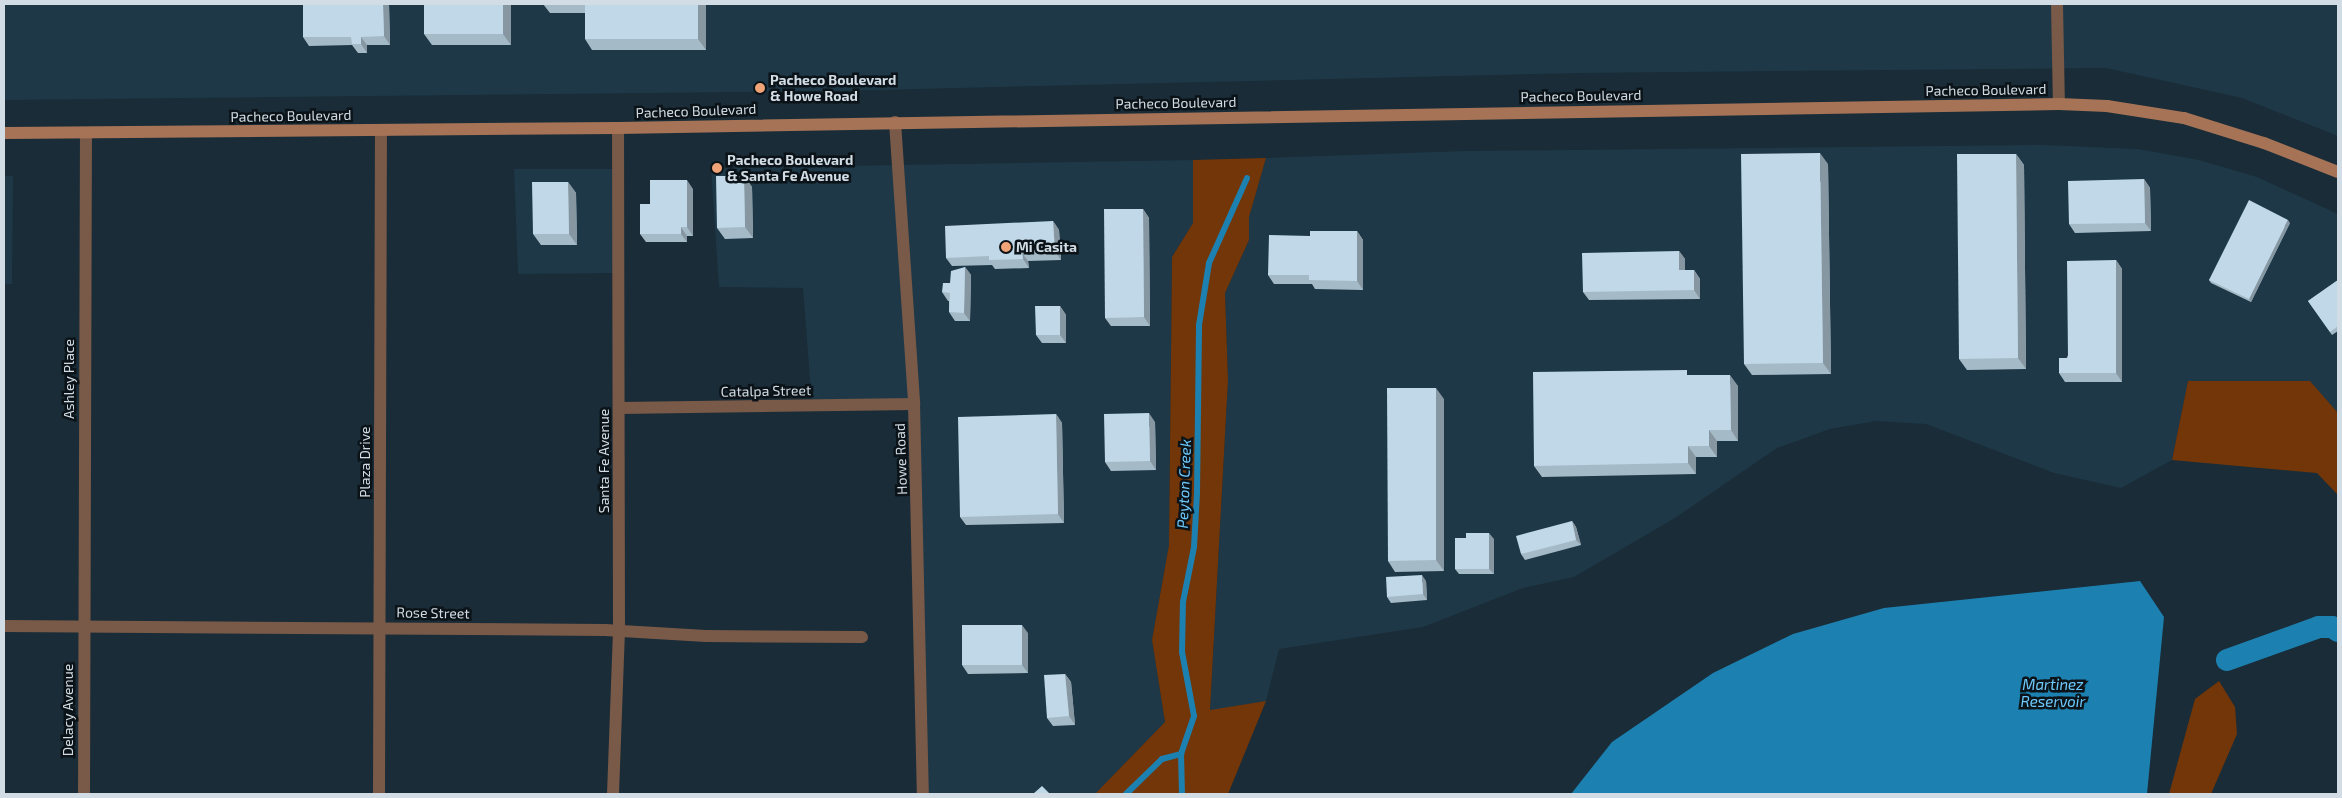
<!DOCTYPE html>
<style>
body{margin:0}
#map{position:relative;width:2342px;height:798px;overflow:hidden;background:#192c37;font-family:"Exo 2",sans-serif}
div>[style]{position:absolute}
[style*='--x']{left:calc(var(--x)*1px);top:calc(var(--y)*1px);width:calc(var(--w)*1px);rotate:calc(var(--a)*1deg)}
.built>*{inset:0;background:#1e3847}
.green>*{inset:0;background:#733608}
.water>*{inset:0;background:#1c81b0}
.stream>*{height:6px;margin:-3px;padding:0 3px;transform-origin:3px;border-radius:3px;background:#1c81b0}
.canal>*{height:22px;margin:-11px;padding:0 11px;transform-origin:11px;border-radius:11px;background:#1c81b0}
.minor>*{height:12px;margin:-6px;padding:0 6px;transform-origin:6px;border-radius:6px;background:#795947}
.tertiary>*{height:12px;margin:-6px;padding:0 6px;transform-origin:6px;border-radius:6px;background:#795947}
.secondary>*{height:12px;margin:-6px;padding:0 6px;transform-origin:6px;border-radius:6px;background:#a67356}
.wall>*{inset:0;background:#a5bac7}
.shaded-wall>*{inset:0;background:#8697a2}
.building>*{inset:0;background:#c0d8e7}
.dots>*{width:14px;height:14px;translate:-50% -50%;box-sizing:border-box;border:2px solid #0b1318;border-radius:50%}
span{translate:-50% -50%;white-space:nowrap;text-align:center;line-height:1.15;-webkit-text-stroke:5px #0b1318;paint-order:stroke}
.poi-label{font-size:14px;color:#d1dce4;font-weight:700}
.left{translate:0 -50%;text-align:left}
.street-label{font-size:14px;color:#d1dce4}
.water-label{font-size:15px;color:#6ecafd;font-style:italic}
.frame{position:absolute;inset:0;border:5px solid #d1dce4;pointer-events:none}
</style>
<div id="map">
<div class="built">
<i style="clip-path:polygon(4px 4px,2338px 4px,2338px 136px,2242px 98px,2106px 68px,1578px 73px,835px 91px,4px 100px)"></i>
<i style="clip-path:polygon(2043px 145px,2138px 149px,2199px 160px,2257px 177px,2338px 214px,2338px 413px,2309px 381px,2188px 381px,2172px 460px,2121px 488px,2054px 473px,1926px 424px,1876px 421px,1830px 429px,1777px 448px,1675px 518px,1574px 577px,1523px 588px,1423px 627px,1279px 649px,1266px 701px,1210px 711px,1228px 380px,1225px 293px,1249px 240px,1249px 217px,1266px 158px,1466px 151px)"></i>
<i style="clip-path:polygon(1193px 160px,1193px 223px,1172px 257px,1169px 545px,1152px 640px,1165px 722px,1095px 794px,923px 794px,914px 405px,812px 405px,803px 288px,719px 287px,711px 168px)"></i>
<i style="clip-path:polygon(514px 169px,618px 169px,618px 273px,518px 274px)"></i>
<i style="clip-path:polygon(4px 176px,13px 176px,12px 284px,4px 284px)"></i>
</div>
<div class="green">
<i style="clip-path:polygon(1266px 158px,1249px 217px,1249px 240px,1225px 293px,1228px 380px,1210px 710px,1266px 701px,1228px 794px,1095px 794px,1165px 722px,1152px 640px,1169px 545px,1172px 257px,1193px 223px,1193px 160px)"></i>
<i style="clip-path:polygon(2188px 381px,2310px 381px,2338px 413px,2338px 495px,2317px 473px,2172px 460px)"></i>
<i style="clip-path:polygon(2219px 681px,2235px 707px,2237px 734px,2211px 794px,2169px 794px,2195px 699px)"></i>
</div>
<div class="water">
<i style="clip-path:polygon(2140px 581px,2164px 617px,2147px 794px,1571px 794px,1612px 742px,1713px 673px,1793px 634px,1884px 608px)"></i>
</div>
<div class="stream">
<i style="--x:1126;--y:794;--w:50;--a:-44.2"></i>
<i style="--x:1162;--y:759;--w:20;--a:-15"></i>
<i style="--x:1182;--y:794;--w:40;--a:-91.4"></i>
<i style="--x:1181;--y:754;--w:40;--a:-71.1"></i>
<i style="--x:1194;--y:716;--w:65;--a:-100.6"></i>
<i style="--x:1182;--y:652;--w:50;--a:-88.9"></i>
<i style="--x:1183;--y:602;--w:56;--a:-78.7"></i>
<i style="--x:1194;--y:547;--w:54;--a:-86.8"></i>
<i style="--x:1197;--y:493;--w:168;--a:-89.3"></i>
<i style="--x:1199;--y:325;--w:63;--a:-80.8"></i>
<i style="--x:1209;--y:263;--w:93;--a:-65.9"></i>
</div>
<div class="canal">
<i style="--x:2227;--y:660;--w:98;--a:-19.7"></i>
<i style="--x:2319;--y:627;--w:13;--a:0"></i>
<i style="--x:2332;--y:627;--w:7;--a:34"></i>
</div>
<div class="minor">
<i style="--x:2057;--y:4;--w:100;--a:88.9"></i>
<i style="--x:619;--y:408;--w:295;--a:-0.8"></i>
<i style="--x:4;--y:626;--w:601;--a:0.38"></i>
<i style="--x:605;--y:630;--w:101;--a:3.4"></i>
<i style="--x:706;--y:636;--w:156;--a:0.4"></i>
<i style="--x:84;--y:794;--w:661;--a:-89.83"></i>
<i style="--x:379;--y:794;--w:664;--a:-89.83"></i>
<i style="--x:613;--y:794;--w:163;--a:-87.9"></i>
<i style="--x:619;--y:631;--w:503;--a:-90.11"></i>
</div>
<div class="tertiary">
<i style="--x:895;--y:122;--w:283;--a:86.1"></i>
<i style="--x:914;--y:404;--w:390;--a:88.7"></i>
</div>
<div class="secondary">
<i style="--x:4;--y:133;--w:614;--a:-0.47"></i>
<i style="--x:618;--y:128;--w:1441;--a:-0.95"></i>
<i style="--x:2059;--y:104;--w:48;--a:2.4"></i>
<i style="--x:2107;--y:106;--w:78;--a:8.9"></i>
<i style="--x:2184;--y:118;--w:84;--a:17.4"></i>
<i style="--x:2264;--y:143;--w:79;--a:21.4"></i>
</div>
<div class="wall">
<i style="clip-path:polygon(303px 4px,389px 4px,390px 45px,367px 45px,367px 53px,358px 53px,352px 45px,309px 46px,303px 37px)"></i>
<i style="clip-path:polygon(424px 4px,511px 4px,511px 45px,432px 45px,424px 34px)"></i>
<i style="clip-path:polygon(543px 4px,706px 4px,706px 50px,592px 50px,585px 39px,585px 13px,550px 13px)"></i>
<i style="clip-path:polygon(2016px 154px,2024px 165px,2026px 369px,1967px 370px,1959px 359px)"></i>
<i style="clip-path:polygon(1828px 164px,1831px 374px,1752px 375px,1744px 364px)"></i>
<i style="clip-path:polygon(744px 176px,752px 187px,753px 238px,725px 239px,717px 228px)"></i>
<i style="clip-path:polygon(2144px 179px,2150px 188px,2151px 231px,2075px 233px,2069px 224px)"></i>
<i style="clip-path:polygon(568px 182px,576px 193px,577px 245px,541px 245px,533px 234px)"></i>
<i style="clip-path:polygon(693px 189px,693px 236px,687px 236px,687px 242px,646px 242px,640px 234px)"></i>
<i style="clip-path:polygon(1143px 209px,1149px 218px,1150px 326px,1111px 326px,1105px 318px)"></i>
<i style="clip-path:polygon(1053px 221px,1059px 230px,1061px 260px,1028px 261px,1029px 268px,995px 269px,992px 265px,952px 266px,946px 258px)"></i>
<i style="clip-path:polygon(2290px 223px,2251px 302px,2211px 283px,2209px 280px)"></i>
<i style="clip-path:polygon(1357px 231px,1363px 240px,1363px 290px,1315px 289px,1312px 284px,1274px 284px,1268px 275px,1310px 236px)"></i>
<i style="clip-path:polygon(1679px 251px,1685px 259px,1685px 270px,1694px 270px,1700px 279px,1700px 299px,1589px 300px,1583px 292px)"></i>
<i style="clip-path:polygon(2116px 260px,2122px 269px,2122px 382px,2065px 382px,2059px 373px)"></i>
<i style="clip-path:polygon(965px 267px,971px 275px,970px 321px,955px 321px,949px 312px,949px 301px,948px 301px,942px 292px)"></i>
<i style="clip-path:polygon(2338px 280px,2338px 331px,2332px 335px,2308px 301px)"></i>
<i style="clip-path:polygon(1060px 306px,1066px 315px,1066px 343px,1042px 343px,1036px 335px)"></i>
<i style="clip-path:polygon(1691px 375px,1738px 386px,1738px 441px,1717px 441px,1717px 457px,1696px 457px,1696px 474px,1542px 477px,1534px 466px)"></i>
<i style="clip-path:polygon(1444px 399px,1444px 571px,1395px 572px,1388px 561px)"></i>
<i style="clip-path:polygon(1056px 414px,1062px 423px,1064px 523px,966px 525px,960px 517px)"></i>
<i style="clip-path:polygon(1155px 422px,1156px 470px,1111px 471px,1105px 462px)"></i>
<i style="clip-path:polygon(1572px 521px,1576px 527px,1581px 545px,1525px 560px,1521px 554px)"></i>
<i style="clip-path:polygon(1466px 538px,1494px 539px,1494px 574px,1459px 574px,1455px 569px)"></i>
<i style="clip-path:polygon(1426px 581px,1427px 600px,1391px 603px,1387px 597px)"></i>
<i style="clip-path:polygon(1028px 633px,1028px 673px,968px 674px,962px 665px)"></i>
<i style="clip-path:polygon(1065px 674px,1071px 682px,1075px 725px,1053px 726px,1047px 718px)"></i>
</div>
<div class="shaded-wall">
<i style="clip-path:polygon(383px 4px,389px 4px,390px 45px,384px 36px)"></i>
<i style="clip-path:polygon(503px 4px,511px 4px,511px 45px,503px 34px)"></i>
<i style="clip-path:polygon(698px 4px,706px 4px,706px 50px,698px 39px)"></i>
<i style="clip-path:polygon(361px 37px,367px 45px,367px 53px,361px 44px)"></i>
<i style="clip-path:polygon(1820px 153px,1828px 164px,1831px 374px,1823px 363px)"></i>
<i style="clip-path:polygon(2016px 154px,2024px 165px,2026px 369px,2018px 358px)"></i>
<i style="clip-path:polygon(744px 176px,752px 187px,753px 238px,745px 227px)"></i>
<i style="clip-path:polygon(2144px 179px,2150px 188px,2151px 231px,2145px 223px)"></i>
<i style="clip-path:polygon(687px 180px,693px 189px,693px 236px,687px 227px)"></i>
<i style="clip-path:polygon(568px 182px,576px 193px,577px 245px,569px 234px)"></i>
<i style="clip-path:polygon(1143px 209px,1149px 218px,1150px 326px,1144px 317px)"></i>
<i style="clip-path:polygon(2288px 220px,2290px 223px,2251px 302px,2249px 299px)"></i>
<i style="clip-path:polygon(1053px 221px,1059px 230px,1061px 260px,1055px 251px)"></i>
<i style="clip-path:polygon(681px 227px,687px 236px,687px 242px,681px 234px)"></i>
<i style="clip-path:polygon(1357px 231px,1363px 240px,1363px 290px,1357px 281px)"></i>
<i style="clip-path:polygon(1679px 251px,1685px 259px,1685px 279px,1679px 270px)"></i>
<i style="clip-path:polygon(1022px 253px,1028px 261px,1029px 268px,1023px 259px)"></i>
<i style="clip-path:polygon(2116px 260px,2122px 269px,2122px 382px,2116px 373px)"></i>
<i style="clip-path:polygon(965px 267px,971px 275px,970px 321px,964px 313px)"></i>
<i style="clip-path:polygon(1694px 270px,1700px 279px,1700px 299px,1694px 290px)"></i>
<i style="clip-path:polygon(1060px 306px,1066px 315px,1066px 343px,1060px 335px)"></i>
<i style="clip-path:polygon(1730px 375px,1738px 386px,1738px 441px,1731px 430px)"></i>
<i style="clip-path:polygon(1436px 388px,1444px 399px,1444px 571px,1436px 560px)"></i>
<i style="clip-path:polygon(1149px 413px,1155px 422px,1156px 470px,1150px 461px)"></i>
<i style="clip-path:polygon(1056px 414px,1062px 423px,1064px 523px,1058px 514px)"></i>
<i style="clip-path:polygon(1709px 430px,1717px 441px,1717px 457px,1709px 446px)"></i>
<i style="clip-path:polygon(1688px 446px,1696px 457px,1696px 474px,1688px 463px)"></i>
<i style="clip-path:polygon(1572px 521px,1576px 527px,1581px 545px,1576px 540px)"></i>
<i style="clip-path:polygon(1489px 533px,1494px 539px,1494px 574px,1489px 569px)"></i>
<i style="clip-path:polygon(1422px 575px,1426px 581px,1427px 600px,1423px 594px)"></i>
<i style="clip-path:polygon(1022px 625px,1028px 633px,1028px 673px,1022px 665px)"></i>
<i style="clip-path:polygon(1065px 674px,1071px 682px,1075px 725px,1069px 716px)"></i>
</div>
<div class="building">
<i style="clip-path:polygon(303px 4px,383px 4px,384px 36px,361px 37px,361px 44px,352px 44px,351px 37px,303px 37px)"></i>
<i style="clip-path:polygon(424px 4px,503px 4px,503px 34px,424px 34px)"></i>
<i style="clip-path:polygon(585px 4px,698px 4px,698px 39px,585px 39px)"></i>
<i style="clip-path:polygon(1820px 153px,1823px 363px,1744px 364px,1741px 154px)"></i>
<i style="clip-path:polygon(1957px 154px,2016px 154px,2018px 358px,1959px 359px)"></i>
<i style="clip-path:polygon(716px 176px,744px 176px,745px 227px,717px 228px)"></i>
<i style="clip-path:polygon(2144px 179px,2145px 223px,2069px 224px,2068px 181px)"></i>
<i style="clip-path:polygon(650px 180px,687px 180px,687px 227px,681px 227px,681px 234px,640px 234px,640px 204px,650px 204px)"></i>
<i style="clip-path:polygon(532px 182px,568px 182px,569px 234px,533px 234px)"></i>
<i style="clip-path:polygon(2249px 200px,2288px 220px,2249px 299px,2209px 280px)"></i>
<i style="clip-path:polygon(1104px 209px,1143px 209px,1144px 317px,1105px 318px)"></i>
<i style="clip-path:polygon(1053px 221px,1055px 251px,1022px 253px,1023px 259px,989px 260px,989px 256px,946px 258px,945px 226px)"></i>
<i style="clip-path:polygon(1310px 231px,1357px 231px,1357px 281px,1309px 280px,1309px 275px,1268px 275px,1269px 235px,1310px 236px)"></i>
<i style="clip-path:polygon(1679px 251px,1679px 270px,1694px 270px,1694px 290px,1583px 292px,1582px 253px)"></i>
<i style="clip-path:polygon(2116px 260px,2116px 373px,2059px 373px,2059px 358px,2068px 358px,2067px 261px)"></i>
<i style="clip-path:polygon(965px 267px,964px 313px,949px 312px,950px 293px,942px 292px,943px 283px,950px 283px,951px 271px)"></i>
<i style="clip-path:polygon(2338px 280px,2338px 326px,2330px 332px,2308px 301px)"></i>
<i style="clip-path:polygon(1035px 306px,1060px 306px,1060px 335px,1036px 335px)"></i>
<i style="clip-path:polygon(1687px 370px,1687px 375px,1730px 375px,1731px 430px,1709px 430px,1709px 446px,1688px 446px,1688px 463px,1534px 466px,1533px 372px)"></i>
<i style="clip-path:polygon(1387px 388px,1436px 388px,1436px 560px,1388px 561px)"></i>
<i style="clip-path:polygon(1149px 413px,1150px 461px,1105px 462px,1104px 414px)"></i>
<i style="clip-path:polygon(1056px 414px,1058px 514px,960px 517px,958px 417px)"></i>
<i style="clip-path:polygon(1572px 521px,1576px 540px,1521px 554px,1516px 536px)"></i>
<i style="clip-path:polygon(1466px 533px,1489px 533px,1489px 569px,1455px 569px,1455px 538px,1466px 538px)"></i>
<i style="clip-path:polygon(1422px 575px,1423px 594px,1387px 597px,1386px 577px)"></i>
<i style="clip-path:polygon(962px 625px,1022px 625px,1022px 665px,962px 665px)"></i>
<i style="clip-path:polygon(1065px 674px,1069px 716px,1047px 718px,1044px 675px)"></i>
<i style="clip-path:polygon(1042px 786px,1050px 794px,1033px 794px)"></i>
</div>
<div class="dots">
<i style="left:760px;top:88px;background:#efa377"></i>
<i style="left:717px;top:168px;background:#efa377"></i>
<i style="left:1006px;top:247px;background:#efa377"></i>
</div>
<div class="poi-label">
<span class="left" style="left:770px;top:88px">Pacheco Boulevard<br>&amp; Howe Road</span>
<span class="left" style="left:727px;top:168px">Pacheco Boulevard<br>&amp; Santa Fe Avenue</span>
<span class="left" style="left:1016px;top:247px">Mi Casita</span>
</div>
<div class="street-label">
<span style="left:1986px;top:90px;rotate:-1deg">Pacheco Boulevard</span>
<span style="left:1581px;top:96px;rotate:-1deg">Pacheco Boulevard</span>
<span style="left:1176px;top:103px;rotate:-1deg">Pacheco Boulevard</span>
<span style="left:696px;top:111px;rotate:-2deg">Pacheco Boulevard</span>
<span style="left:291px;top:116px;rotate:-1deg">Pacheco Boulevard</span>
<span style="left:69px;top:379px;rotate:-90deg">Ashley Place</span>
<span style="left:766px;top:391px;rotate:-1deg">Catalpa Street</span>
<span style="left:901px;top:459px;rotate:-92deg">Howe Road</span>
<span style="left:604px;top:461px;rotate:-90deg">Santa Fe Avenue</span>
<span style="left:365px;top:462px;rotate:-90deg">Plaza Drive</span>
<span style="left:433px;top:613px;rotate:1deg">Rose Street</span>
<span style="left:68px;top:710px;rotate:-90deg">Delacy Avenue</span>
</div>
<div class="water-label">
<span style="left:1184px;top:484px;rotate:-88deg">Peyton Creek</span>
<span style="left:2053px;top:693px">Martinez<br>Reservoir</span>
</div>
<div class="frame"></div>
</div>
